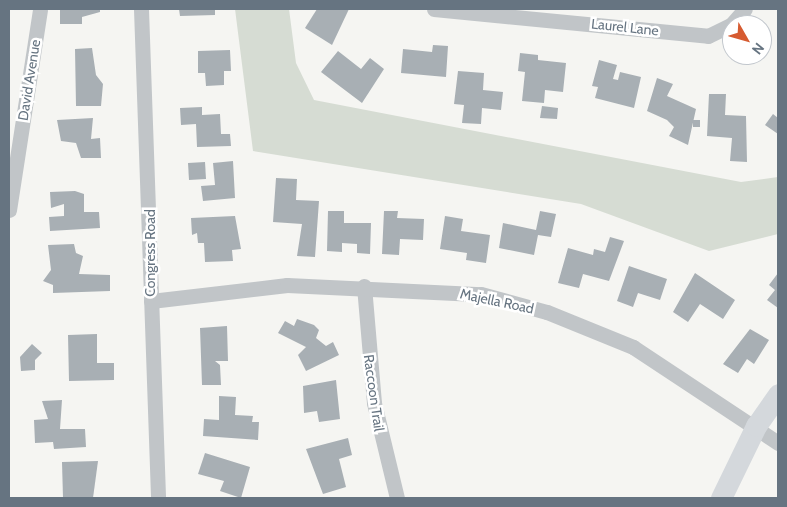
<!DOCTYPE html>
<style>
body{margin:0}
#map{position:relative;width:787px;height:507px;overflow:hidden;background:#f5f5f2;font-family:Cabin,sans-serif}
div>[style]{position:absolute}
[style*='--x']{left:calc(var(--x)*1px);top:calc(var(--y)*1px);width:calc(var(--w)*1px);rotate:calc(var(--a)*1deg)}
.green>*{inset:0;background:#d6dcd3}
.building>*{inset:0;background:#a8afb4}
.street>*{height:15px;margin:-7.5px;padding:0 7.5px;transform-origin:7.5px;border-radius:7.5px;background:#c1c5c8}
.secondary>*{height:21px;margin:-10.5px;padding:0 10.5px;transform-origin:10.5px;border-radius:10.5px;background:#d4d8dc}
span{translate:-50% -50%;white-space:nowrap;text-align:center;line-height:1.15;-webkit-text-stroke:5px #fff;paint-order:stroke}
.street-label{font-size:14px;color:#667481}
.frame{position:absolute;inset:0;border:10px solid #667481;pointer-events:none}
.north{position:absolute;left:722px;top:15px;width:50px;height:50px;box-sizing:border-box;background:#fff;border:1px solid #c2c7cd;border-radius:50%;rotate:128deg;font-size:14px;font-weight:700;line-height:20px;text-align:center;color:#667481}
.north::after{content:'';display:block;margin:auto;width:18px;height:22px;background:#d65b31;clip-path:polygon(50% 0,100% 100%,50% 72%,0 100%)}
</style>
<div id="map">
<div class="green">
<i style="clip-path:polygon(235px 9px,289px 9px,296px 63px,314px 100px,741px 182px,778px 177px,778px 234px,709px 251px,581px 204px,253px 151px)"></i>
</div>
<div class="building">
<i style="clip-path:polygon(60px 9px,100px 9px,100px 12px,82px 17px,82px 24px,60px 24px)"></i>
<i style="clip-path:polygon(179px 9px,215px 9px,215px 15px,180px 16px)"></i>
<i style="clip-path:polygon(317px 9px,349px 9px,332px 45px,305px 28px)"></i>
<i style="clip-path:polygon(433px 45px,448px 46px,446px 77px,401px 73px,403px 49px,432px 52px)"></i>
<i style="clip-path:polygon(92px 48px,96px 75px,103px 84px,101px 106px,76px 106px,75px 49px)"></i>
<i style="clip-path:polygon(230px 50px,231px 71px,224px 71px,224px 85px,206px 86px,205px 73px,198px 73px,198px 51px)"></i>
<i style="clip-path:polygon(338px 51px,361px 69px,370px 58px,384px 69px,362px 103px,321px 72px)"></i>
<i style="clip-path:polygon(520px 53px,538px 55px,538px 60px,566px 63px,563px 92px,545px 90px,544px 103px,522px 101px,525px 72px,518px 71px)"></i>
<i style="clip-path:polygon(599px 60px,617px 65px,613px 79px,618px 80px,620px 72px,641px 77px,634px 108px,595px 98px,598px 87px,592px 86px)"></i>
<i style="clip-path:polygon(458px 71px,484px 73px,483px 90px,503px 92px,501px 110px,482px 108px,481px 124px,462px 123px,464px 105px,454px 104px)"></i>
<i style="clip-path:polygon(657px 78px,673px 84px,667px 96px,696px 109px,688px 145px,669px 136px,674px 127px,667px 120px,647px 111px)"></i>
<i style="clip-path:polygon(709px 94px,726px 94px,725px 115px,746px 116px,747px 162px,730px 161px,732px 138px,707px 136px)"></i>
<i style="clip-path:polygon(542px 106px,558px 108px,557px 119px,540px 118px)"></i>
<i style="clip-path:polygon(202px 107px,202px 115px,220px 114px,221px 134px,230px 134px,231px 146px,197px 147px,196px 124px,181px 125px,180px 108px)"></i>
<i style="clip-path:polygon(773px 114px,778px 118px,778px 134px,765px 125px)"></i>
<i style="clip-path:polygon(93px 118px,91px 139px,100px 138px,101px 158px,81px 158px,76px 143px,61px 141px,57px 120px)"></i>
<i style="clip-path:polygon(693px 120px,700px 120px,700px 127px,693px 127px)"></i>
<i style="clip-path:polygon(233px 161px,235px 198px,203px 201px,201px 186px,215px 185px,213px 163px)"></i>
<i style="clip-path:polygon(205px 162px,206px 179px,189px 180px,188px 163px)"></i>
<i style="clip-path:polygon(276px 178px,297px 179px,296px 200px,319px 201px,315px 257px,297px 256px,302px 224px,273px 222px)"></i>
<i style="clip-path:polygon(75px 191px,84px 194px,84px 212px,99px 212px,100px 228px,50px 231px,49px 217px,64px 216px,64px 204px,51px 208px,50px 192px)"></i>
<i style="clip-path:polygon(328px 211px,344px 211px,344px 223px,371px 223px,370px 254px,357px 253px,357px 244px,342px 243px,342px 252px,327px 251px)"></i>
<i style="clip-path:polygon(384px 211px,398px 211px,397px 218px,424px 219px,423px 240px,400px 239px,399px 255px,382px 254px)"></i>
<i style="clip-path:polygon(540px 211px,556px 214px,551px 237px,538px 235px,534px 255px,499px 248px,503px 223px,536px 230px)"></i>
<i style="clip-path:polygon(235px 216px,241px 249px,232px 250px,233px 261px,205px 262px,204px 243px,198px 243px,197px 233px,192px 235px,191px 218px)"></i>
<i style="clip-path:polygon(445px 216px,463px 219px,461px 231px,490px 235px,486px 263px,466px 260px,467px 253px,440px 249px)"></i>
<i style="clip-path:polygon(610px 237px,624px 241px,609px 281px,583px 274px,579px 288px,558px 283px,568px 248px,593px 255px,594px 249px,605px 252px)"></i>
<i style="clip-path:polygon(74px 244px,76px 253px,83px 256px,79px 274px,110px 275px,110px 291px,53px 293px,53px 285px,43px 281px,51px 270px,48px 245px)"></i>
<i style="clip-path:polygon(629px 266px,667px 279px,660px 300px,638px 293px,633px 307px,617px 301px)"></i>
<i style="clip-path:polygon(695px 273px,735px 300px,723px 319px,700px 304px,688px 322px,673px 312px)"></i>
<i style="clip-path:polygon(778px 273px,778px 308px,767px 300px,775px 290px,769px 285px)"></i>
<i style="clip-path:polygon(297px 319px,314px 325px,319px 330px,316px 338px,326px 346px,333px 342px,339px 355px,306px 371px,298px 355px,306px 347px,278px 333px,285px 321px,294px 326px)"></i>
<i style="clip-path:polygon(227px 326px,228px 361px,215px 361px,220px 365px,221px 385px,202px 385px,200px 328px)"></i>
<i style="clip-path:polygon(750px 329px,769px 340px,754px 364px,747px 359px,738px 373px,723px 364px)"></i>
<i style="clip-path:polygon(97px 334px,97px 363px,114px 363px,114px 380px,69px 381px,68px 335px)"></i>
<i style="clip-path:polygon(32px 344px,42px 353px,35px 360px,35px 370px,21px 371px,20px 357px)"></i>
<i style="clip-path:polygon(336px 380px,340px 419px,319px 422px,317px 411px,304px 413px,303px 386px)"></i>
<i style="clip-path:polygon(219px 396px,236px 397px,235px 415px,253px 416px,252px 422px,259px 422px,258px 440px,203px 436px,204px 419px,219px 420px)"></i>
<i style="clip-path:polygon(62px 400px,60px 429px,85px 429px,86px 447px,54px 449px,53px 442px,35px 443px,34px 420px,48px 419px,42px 401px)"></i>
<i style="clip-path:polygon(348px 438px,352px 455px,339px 459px,346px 487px,323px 494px,306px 449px)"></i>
<i style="clip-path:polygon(205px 453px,250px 467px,241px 498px,220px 491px,224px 481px,198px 474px)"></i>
<i style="clip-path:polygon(98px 461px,93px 498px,63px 498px,62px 462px)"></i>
</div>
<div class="street">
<i style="--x:141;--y:9;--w:489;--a:88"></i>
<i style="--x:434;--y:9;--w:275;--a:5.6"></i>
<i style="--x:708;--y:36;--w:25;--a:-26"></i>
<i style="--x:731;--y:25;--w:21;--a:-49"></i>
<i style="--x:9;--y:210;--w:203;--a:-81.2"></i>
<i style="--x:364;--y:286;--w:117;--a:85.1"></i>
<i style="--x:374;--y:403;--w:98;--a:76.4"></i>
<i style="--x:151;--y:301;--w:137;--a:-6.7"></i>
<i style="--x:287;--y:285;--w:194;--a:2.7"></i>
<i style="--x:481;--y:294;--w:68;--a:15.3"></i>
<i style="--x:547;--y:312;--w:93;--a:22.1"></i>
<i style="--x:633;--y:347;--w:174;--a:33.5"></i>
</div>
<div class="secondary">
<i style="--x:721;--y:498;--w:80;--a:-64.1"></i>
<i style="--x:756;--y:426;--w:39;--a:-55"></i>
</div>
<div class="street-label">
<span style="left:625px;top:27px;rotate:6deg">Laurel Lane</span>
<span style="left:29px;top:80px;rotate:-81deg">David Avenue</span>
<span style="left:150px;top:253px;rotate:-90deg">Congress Road</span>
<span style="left:497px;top:301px;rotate:12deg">Majella Road</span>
<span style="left:374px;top:393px;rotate:82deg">Raccoon Trail</span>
</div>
<div class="frame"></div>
<div class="north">N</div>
</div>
